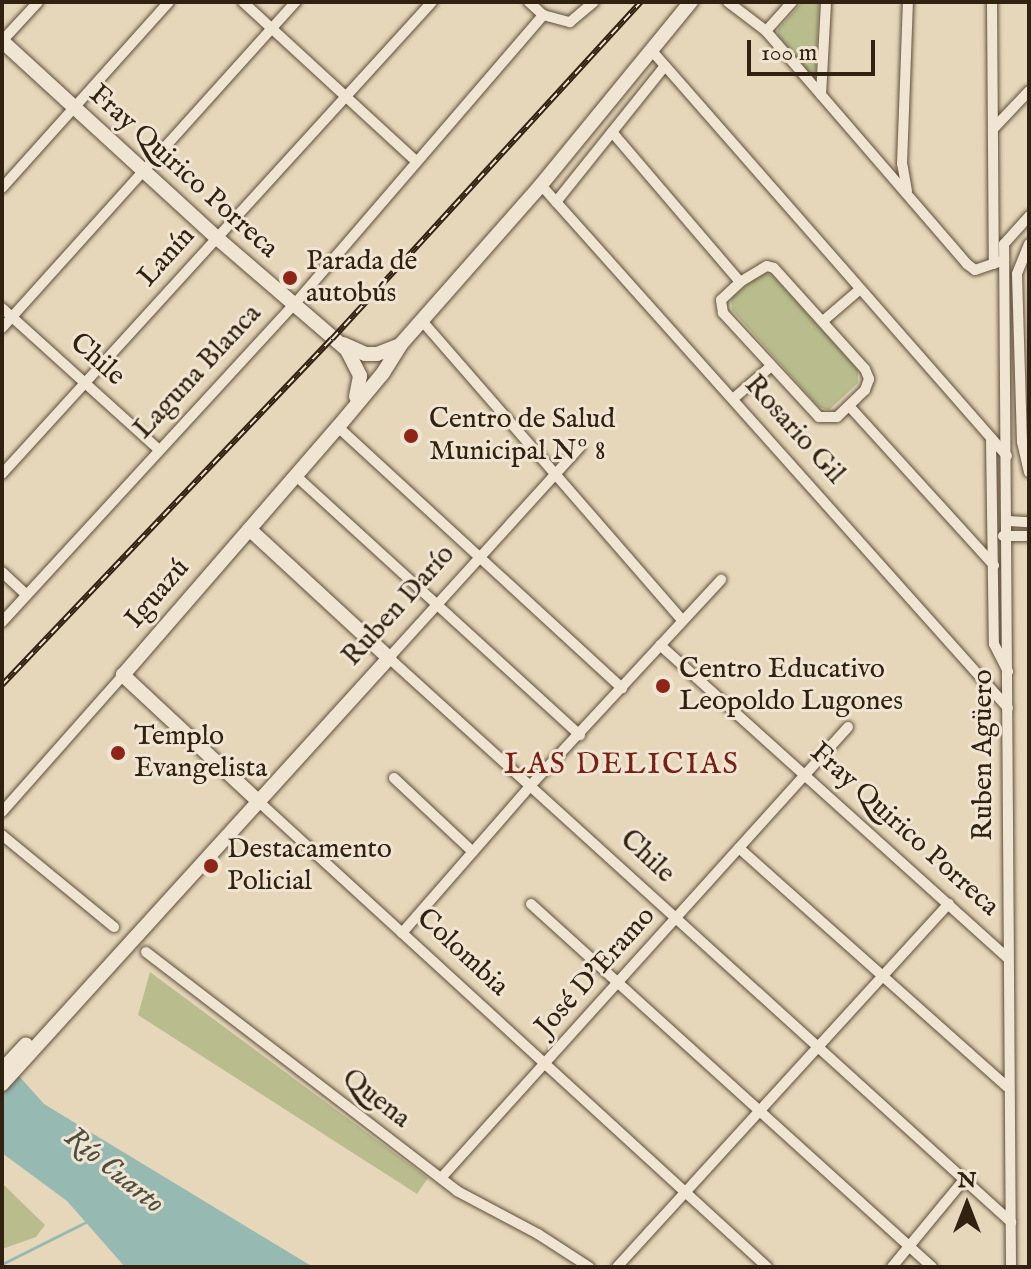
<!DOCTYPE html>
<meta charset="utf-8">
<style>
body{margin:0}
#map{position:relative;width:1031px;height:1269px;overflow:hidden;background:#e6d7ba;font-family:"IM FELL English",serif}
div>[style]{position:absolute}
[style*='--x']{left:calc(var(--x)*1px);top:calc(var(--y)*1px);width:calc(var(--w)*1px);rotate:calc(var(--a)*1deg)}
.green>*{inset:0;background:#b9bd8d}
.water>*{inset:0;background:#96b9b2}
.stream>*{height:3px;margin:-1.5px;padding:0 1.5px;transform-origin:1.5px;border-radius:1.5px;background:#96b9b2}
.roads{filter:drop-shadow(0 0 2px #5e4e3a) drop-shadow(0 0 2px #5e4e3a)}
.minor>*{height:10px;margin:-5px;padding:0 5px;transform-origin:5px;border-radius:5px;background:#efe5d2}
.secondary>*{height:14px;margin:-7px;padding:0 7px;transform-origin:7px;border-radius:7px;background:#efe5d2}
.rail>*{height:6px;margin-top:-3px;transform-origin:0;background:repeating-linear-gradient(90deg,#efe5d2 0 9px,#312110 0 18px);box-sizing:border-box;border-block:2px solid #312110}
.dots>*{width:22px;height:22px;translate:-50% -50%;box-sizing:border-box;border:4px solid #efe5d2;border-radius:50%}
span{translate:-50% -50%;white-space:nowrap;text-align:center;line-height:1.15;-webkit-text-stroke:6px #efe5d2;paint-order:stroke}
.street-label{font-size:28px;color:#312110}
.poi-label{font-size:28px;color:#312110}
.left{translate:0 -50%;text-align:left}
.neighbourhood-label{font-size:30px;color:#7a1f14;letter-spacing:2px}
.water-label{font-size:30px;color:#4f4f41;font-style:italic}
.frame{position:absolute;inset:0;border:4px solid #312110;pointer-events:none}
.north{position:absolute;left:927px;top:1165px;width:80px;height:80px;-webkit-text-stroke:6px #efe5d2;paint-order:stroke;rotate:0deg;font-size:22px;font-weight:700;line-height:32px;text-align:center;color:#312110}
.north::after{content:'';display:block;margin:auto;width:28px;height:36px;background:#312110;clip-path:polygon(50% 0,100% 100%,50% 72%,0 100%)}
.scale{position:absolute;left:747px;top:40px;width:128px;height:36px;box-sizing:border-box;border:4px solid #312110;border-top:0;padding-left:10px;font-size:24px;line-height:28px;white-space:nowrap;color:#312110;-webkit-text-stroke:6px #efe5d2;paint-order:stroke}
</style>
<div id="map">
<div class="green">
<i style="clip-path:polygon(802px 2px,819px 2px,815px 80px,778px 35px,778px 29px)"></i>
<i style="clip-path:polygon(762px 273px,772px 275px,858px 370px,858px 383px,829px 410px,819px 407px,732px 310px,731px 298px)"></i>
<i style="clip-path:polygon(150px 972px,428px 1178px,417px 1194px,138px 1015px)"></i>
<i style="clip-path:polygon(2px 1183px,45px 1225px,36px 1237px,2px 1249px)"></i>
</div>
<div class="water">
<i style="clip-path:polygon(2px 1057px,44px 1104px,313px 1267px,125px 1267px,67px 1201px,2px 1153px)"></i>
</div>
<div class="stream">
<i style="--x:2;--y:1264;--w:96;--a:-26.6"></i>
</div>
<div class="roads">
<div class="minor">
<i style="--x:243;--y:2;--w:235;--a:42.6"></i>
<i style="--x:529;--y:2;--w:19;--a:43"></i>
<i style="--x:728;--y:2;--w:48;--a:37.3"></i>
<i style="--x:766;--y:31;--w:308;--a:49.2"></i>
<i style="--x:967;--y:264;--w:10;--a:37"></i>
<i style="--x:975;--y:270;--w:31;--a:-19"></i>
<i style="--x:992;--y:2;--w:262;--a:89.6"></i>
<i style="--x:766;--y:31;--w:39;--a:-48"></i>
<i style="--x:2;--y:41;--w:53;--a:-47.3"></i>
<i style="--x:653;--y:52;--w:537;--a:48.77"></i>
<i style="--x:821;--y:95;--w:93;--a:-86.9"></i>
<i style="--x:994;--y:128;--w:51;--a:-46.6"></i>
<i style="--x:612;--y:132;--w:197;--a:49.5"></i>
<i style="--x:541;--y:185;--w:701;--a:48.24"></i>
<i style="--x:2;--y:188;--w:250;--a:-48.1"></i>
<i style="--x:907;--y:191;--w:27;--a:-100"></i>
<i style="--x:902;--y:164;--w:162;--a:-87.9"></i>
<i style="--x:556;--y:202;--w:174;--a:-51.3"></i>
<i style="--x:1029;--y:244;--w:32;--a:112"></i>
<i style="--x:1017;--y:274;--w:168;--a:88.3"></i>
<i style="--x:1022;--y:442;--w:31;--a:77"></i>
<i style="--x:767;--y:266;--w:7;--a:16"></i>
<i style="--x:774;--y:268;--w:136;--a:48"></i>
<i style="--x:865;--y:369;--w:11;--a:68"></i>
<i style="--x:869;--y:379;--w:12;--a:110"></i>
<i style="--x:865;--y:390;--w:39;--a:136"></i>
<i style="--x:837;--y:417;--w:18;--a:180"></i>
<i style="--x:819;--y:417;--w:142;--a:-132.7"></i>
<i style="--x:723;--y:313;--w:13;--a:-99"></i>
<i style="--x:721;--y:300;--w:26;--a:-43"></i>
<i style="--x:740;--y:282;--w:31;--a:-31"></i>
<i style="--x:2;--y:308;--w:210;--a:42.1"></i>
<i style="--x:823;--y:321;--w:48;--a:-40.7"></i>
<i style="--x:423;--y:322;--w:395;--a:49"></i>
<i style="--x:2;--y:328;--w:439;--a:-48"></i>
<i style="--x:734;--y:398;--w:48;--a:-40.7"></i>
<i style="--x:850;--y:407;--w:214;--a:47.7"></i>
<i style="--x:338;--y:427;--w:386;--a:42.6"></i>
<i style="--x:991;--y:438;--w:206;--a:89.2"></i>
<i style="--x:994;--y:644;--w:31;--a:63"></i>
<i style="--x:580;--y:447;--w:285;--a:132.2"></i>
<i style="--x:389;--y:658;--w:840;--a:42.2"></i>
<i style="--x:2;--y:474;--w:639;--a:-47.67"></i>
<i style="--x:295;--y:475;--w:386;--a:42.4"></i>
<i style="--x:1007;--y:521;--w:22;--a:3"></i>
<i style="--x:1003;--y:536;--w:26;--a:0"></i>
<i style="--x:2;--y:572;--w:33;--a:43"></i>
<i style="--x:2;--y:622;--w:430;--a:-47.4"></i>
<i style="--x:293;--y:306;--w:384;--a:-49.3"></i>
<i style="--x:543;--y:15;--w:28;--a:15"></i>
<i style="--x:570;--y:22;--w:31;--a:-40"></i>
<i style="--x:660;--y:645;--w:467;--a:42"></i>
<i style="--x:394;--y:778;--w:108;--a:43.1"></i>
<i style="--x:258;--y:801;--w:690;--a:42.47"></i>
<i style="--x:2;--y:812;--w:183;--a:-48.5"></i>
<i style="--x:2;--y:835;--w:145;--a:39.4"></i>
<i style="--x:739;--y:848;--w:359;--a:41.7"></i>
<i style="--x:531;--y:904;--w:541;--a:42.15"></i>
<i style="--x:402;--y:933;--w:196;--a:-48.9"></i>
<i style="--x:531;--y:785;--w:280;--a:-47.2"></i>
<i style="--x:146;--y:952;--w:392;--a:37.5"></i>
<i style="--x:457;--y:1191;--w:92;--a:28"></i>
<i style="--x:538;--y:1234;--w:61;--a:32.9"></i>
<i style="--x:442;--y:1177;--w:606;--a:-47.94"></i>
<i style="--x:617;--y:1267;--w:492;--a:-47.6"></i>
<i style="--x:892;--y:1267;--w:112;--a:-50.5"></i>
<i style="--x:1011;--y:1267;--w:1023;--a:-90.39"></i>
<i style="--x:1004;--y:244;--w:38;--a:-48"></i>
</div>
<div class="secondary">
<i style="--x:2;--y:41;--w:292;--a:42.5"></i>
<i style="--x:217;--y:238;--w:172;--a:40.7"></i>
<i style="--x:347;--y:350;--w:29;--a:63"></i>
<i style="--x:360;--y:376;--w:21;--a:101"></i>
<i style="--x:343;--y:344;--w:24;--a:24"></i>
<i style="--x:365;--y:354;--w:12;--a:0"></i>
<i style="--x:377;--y:354;--w:22;--a:-21"></i>
<i style="--x:258;--y:801;--w:185;--a:-137"></i>
<i style="--x:123;--y:675;--w:328;--a:-49.1"></i>
<i style="--x:338;--y:427;--w:70;--a:-50.2"></i>
<i style="--x:383;--y:373;--w:34;--a:-58"></i>
<i style="--x:401;--y:344;--w:212;--a:-48.6"></i>
<i style="--x:541;--y:185;--w:237;--a:-50.7"></i>
<i style="--x:2;--y:1070;--w:35;--a:-47"></i>
<i style="--x:2;--y:1084;--w:576;--a:-47.75"></i>
<i style="--x:389;--y:658;--w:190;--a:-137.3"></i>
</div>
</div>
<div class="rail">
<i style="--x:2;--y:685;--w:478;--a:-46.4"></i>
<i style="--x:332;--y:339;--w:457;--a:-47.5"></i>
</div>
<div class="dots">
<i style="left:290px;top:278px;background:#8f2418"></i>
<i style="left:411px;top:436px;background:#8f2418"></i>
<i style="left:663px;top:686px;background:#8f2418"></i>
<i style="left:118px;top:753px;background:#8f2418"></i>
<i style="left:211px;top:866px;background:#8f2418"></i>
</div>
<div class="street-label">
<span style="left:183px;top:172px;rotate:42deg">Fray Quirico Porreca</span>
<span style="left:167px;top:257px;rotate:-48deg">Lanín</span>
<span style="left:97px;top:360px;rotate:42deg">Chile</span>
<span style="left:198px;top:372px;rotate:-47deg">Laguna Blanca</span>
<span style="left:794px;top:430px;rotate:48deg">Rosario Gil</span>
<span style="left:158px;top:594px;rotate:-49deg">Iguazú</span>
<span style="left:399px;top:606px;rotate:-48deg">Ruben Darío</span>
<span style="left:984px;top:755px;rotate:-90deg">Ruben Agüero</span>
<span style="left:904px;top:830px;rotate:42deg">Fray Quirico Porreca</span>
<span style="left:647px;top:857px;rotate:43deg">Chile</span>
<span style="left:462px;top:953px;rotate:43deg">Colombia</span>
<span style="left:596px;top:972px;rotate:-48deg">José D'Eramo</span>
<span style="left:376px;top:1099px;rotate:38deg">Quena</span>
</div>
<div class="poi-label">
<span class="left" style="left:306px;top:278px">Parada de<br>autobús</span>
<span class="left" style="left:429px;top:436px">Centro de Salud<br>Municipal Nº 8</span>
<span class="left" style="left:679px;top:686px">Centro Educativo<br>Leopoldo Lugones</span>
<span class="left" style="left:134px;top:753px">Templo<br>Evangelista</span>
<span class="left" style="left:227px;top:866px">Destacamento<br>Policial</span>
</div>
<div class="neighbourhood-label">
<span style="left:622px;top:765px">LAS DELICIAS</span>
</div>
<div class="water-label">
<span style="left:114px;top:1171px;rotate:39deg">Río Cuarto</span>
</div>
<div class="frame"></div>
<div class="north">N</div>
<div class="scale">100 m</div>
</div>
